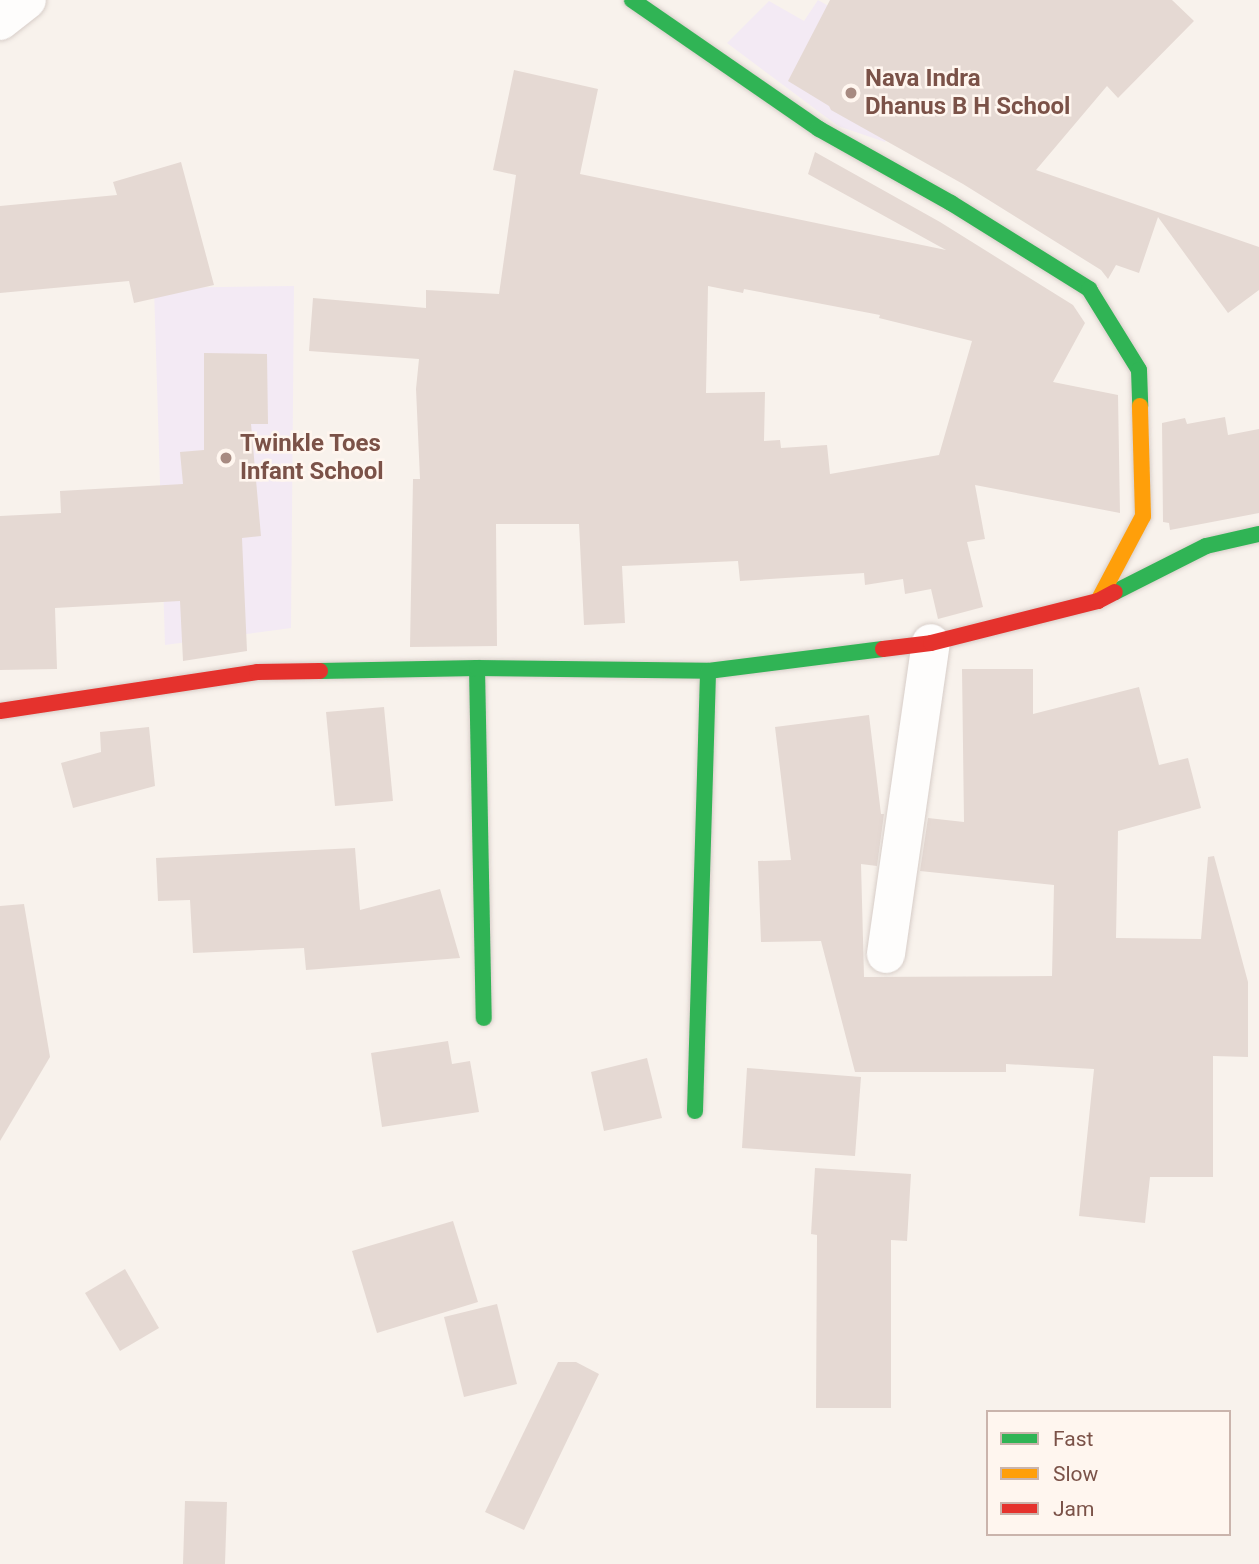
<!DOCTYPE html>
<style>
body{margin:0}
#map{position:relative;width:1259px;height:1564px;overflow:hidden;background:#f8f2ec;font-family:Roboto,sans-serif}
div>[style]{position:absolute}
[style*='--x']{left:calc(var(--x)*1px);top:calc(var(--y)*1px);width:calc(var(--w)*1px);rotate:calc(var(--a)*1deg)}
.education>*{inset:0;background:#f3eaf4}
.building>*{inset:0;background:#e5d9d3}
.roads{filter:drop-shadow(0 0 2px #d7cdc8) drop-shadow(0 0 2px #d7cdc8)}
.street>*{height:38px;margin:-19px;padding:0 19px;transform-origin:19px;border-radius:19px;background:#fefdfc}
.fast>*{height:16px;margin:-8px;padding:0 8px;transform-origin:8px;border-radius:8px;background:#30b455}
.slow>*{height:16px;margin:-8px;padding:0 8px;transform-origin:8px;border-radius:8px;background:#ff9f0a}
.jam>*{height:16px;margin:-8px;padding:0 8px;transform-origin:8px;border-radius:8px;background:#e5322d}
.dots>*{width:19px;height:19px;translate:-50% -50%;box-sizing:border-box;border:4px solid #fff6ef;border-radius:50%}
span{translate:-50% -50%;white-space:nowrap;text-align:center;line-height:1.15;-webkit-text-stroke:5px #fff6ef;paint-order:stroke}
.poi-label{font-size:24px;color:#7b5248;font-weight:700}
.left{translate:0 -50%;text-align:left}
.legend{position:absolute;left:986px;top:1410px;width:245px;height:126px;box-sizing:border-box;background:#fff6ef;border:2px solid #cab4ac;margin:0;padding:9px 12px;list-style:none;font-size:21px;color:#7b5248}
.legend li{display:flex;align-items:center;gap:14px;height:35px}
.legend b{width:35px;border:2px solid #cab4ac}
</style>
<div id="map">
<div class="education">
<i style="clip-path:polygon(818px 0,923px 60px,885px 142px,838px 126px,727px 43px,769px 1px,804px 21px)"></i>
<i style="clip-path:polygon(294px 286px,291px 628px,165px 645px,154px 288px)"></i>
</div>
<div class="building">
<i style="clip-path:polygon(830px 0,1172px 0,1194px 21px,1118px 98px,1107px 86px,1036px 170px,1259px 247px,1259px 290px,1228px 313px,1158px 217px,1139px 273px,1116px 265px,1108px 279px,1101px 270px,963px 184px,831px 110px,829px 106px,788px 81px)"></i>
<i style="clip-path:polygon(evenodd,514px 70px,598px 89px,580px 174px,946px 250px,808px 174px,815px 152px,940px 222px,1073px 305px,1085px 323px,1053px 382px,1118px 395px,1120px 513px,975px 485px,985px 539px,967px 542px,983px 607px,938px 619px,931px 589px,905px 594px,903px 579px,865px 585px,864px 573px,740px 581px,738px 561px,622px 566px,625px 623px,584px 625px,579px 524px,496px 524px,497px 646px,410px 647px,413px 479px,420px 479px,416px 389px,419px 359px,309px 351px,313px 298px,426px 308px,426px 290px,499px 294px,516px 175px,493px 170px,514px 70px,708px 286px,743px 293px,744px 289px,880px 315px,879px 318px,972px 341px,939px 455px,830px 474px,827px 445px,781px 448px,780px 440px,764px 441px,765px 392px,706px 393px,708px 286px)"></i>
<i style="clip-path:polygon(181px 162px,214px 285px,134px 303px,129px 281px,0 293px,0 206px,117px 195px,113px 182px)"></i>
<i style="clip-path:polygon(204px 353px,267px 354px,268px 424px,251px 424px,261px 536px,242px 538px,247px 651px,183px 661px,180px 601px,55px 608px,57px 669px,0 670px,0 516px,61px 513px,60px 491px,183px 484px,180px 452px,204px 450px)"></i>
<i style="clip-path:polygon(1225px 417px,1228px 435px,1259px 429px,1259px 513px,1170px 530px,1169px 523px,1163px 522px,1162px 423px,1185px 418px,1187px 424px)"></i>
<i style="clip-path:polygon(962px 669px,1033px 669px,1033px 714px,1139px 687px,1159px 765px,1188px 758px,1201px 808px,1118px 831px,1116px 938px,1201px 939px,1208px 857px,1214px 856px,1248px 982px,1248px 1057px,1213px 1056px,1213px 1177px,1150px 1177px,1145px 1223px,1079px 1216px,1094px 1069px,1006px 1064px,1006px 1072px,855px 1072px,821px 941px,761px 942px,758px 861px,791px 860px,775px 727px,869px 715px,881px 814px,884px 814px,877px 866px,861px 864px,864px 977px,1052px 976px,1054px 885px,920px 871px,928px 818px,964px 822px)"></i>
<i style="clip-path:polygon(384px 707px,393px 801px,335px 806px,326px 712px)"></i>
<i style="clip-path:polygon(149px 727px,155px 786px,73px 808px,61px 763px,101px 752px,100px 732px)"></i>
<i style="clip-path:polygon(355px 848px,360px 910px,440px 889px,460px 958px,306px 970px,304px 948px,193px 953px,190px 900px,158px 901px,156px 858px)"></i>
<i style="clip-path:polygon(24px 904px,50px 1057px,0 1141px,0 906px)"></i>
<i style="clip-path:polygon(448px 1041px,452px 1064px,470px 1061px,479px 1112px,382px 1127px,371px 1053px)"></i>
<i style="clip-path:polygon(647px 1058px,662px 1118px,604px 1131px,591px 1072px)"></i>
<i style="clip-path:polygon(747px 1068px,861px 1077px,855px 1156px,742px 1148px)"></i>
<i style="clip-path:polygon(815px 1168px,911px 1174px,907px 1241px,891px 1240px,891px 1408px,816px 1408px,817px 1235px,811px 1234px)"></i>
<i style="clip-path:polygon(453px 1221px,478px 1302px,377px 1333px,352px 1251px)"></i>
<i style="clip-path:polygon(125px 1269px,159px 1328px,120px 1351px,85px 1293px)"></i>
<i style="clip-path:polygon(497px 1304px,517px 1384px,464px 1397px,444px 1317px)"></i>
<i style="clip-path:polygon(558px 1362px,576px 1362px,599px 1374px,524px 1530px,485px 1512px)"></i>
<i style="clip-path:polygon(185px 1501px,227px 1502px,225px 1564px,183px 1564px)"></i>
</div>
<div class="roads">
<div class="street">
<i style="--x:0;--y:21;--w:34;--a:-38"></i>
<i style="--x:886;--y:954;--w:314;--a:-81.8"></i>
</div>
<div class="fast">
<i style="--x:632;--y:0;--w:227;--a:34.6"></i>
<i style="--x:819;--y:129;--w:151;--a:29.3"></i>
<i style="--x:951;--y:203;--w:163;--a:31.9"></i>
<i style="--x:1089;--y:289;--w:95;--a:58.3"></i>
<i style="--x:1139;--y:370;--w:36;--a:88"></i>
<i style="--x:1115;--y:592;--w:102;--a:-26.8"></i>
<i style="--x:1206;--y:546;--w:54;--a:-12.8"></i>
<i style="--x:477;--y:668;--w:350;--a:88.9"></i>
<i style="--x:320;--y:671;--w:157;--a:-1.1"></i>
<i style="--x:477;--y:668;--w:231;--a:0.7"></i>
<i style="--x:708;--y:671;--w:176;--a:-7.2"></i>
<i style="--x:695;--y:1111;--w:440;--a:-88.3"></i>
</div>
<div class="slow">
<i style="--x:1098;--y:601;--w:96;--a:-62.1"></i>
<i style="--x:1143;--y:516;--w:110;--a:-91.6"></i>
</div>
<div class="jam">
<i style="--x:883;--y:649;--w:48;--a:-7.1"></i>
<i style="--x:931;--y:643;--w:172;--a:-14.1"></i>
<i style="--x:1098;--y:601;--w:19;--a:-28"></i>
<i style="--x:0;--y:711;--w:260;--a:-8.6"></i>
<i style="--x:257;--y:672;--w:63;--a:-0.9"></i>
</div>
</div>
<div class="dots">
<i style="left:851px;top:93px;background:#a78a81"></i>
<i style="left:226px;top:458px;background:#a78a81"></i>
</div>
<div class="poi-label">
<span class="left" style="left:865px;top:93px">Nava Indra<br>Dhanus B H School</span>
<span class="left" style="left:240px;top:458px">Twinkle Toes<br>Infant School</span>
</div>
<ul class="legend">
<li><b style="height:9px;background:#30b455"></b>Fast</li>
<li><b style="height:9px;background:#ff9f0a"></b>Slow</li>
<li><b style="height:9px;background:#e5322d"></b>Jam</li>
</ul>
</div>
